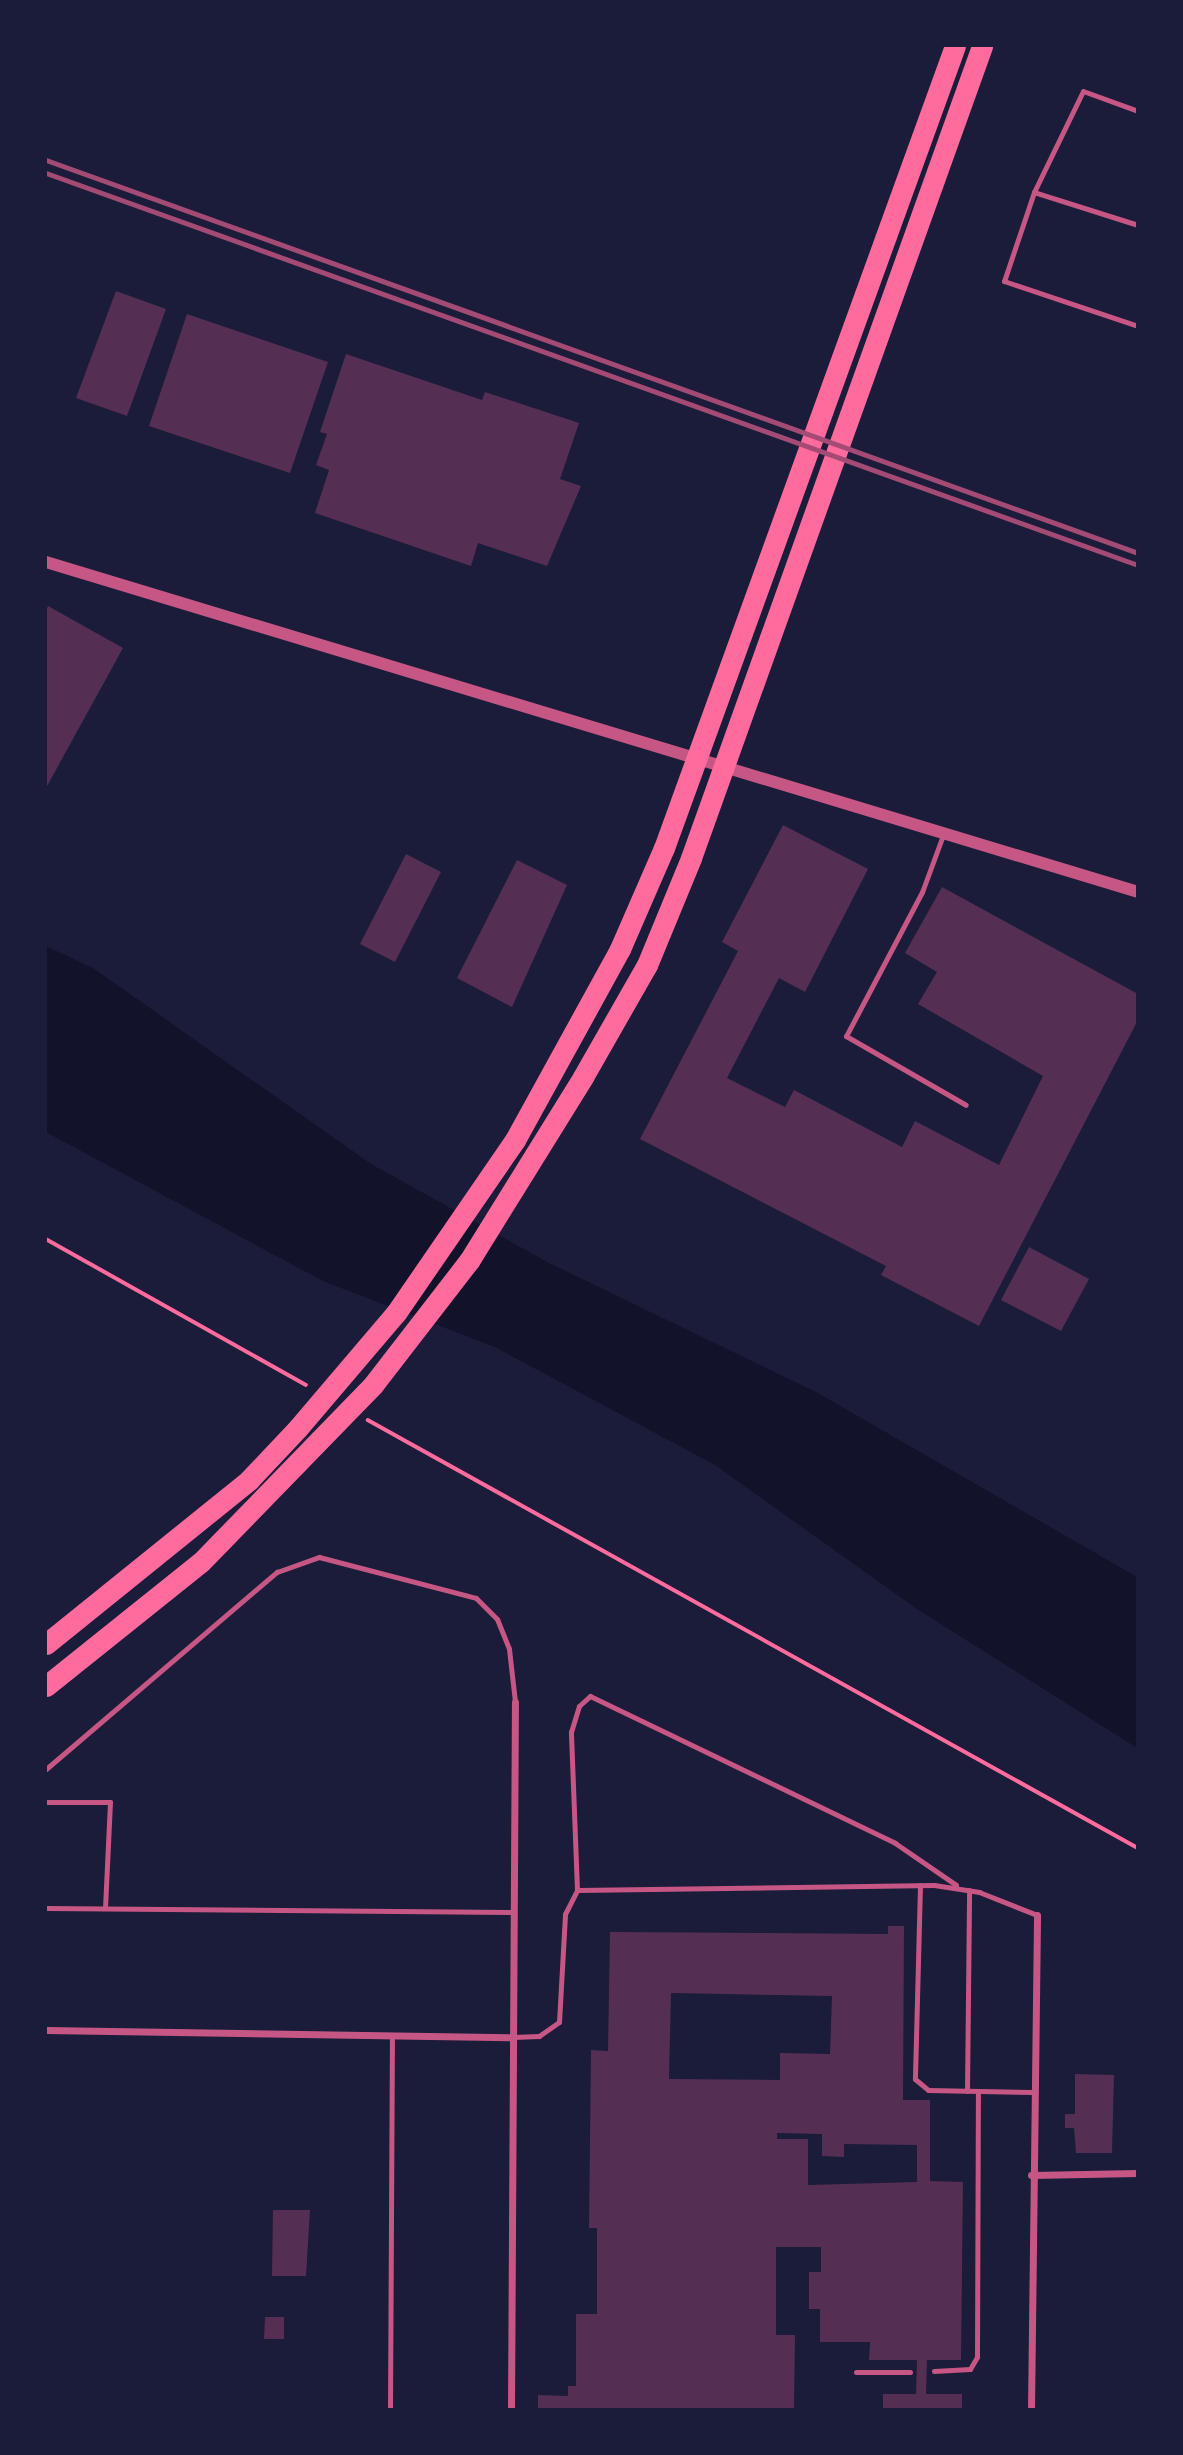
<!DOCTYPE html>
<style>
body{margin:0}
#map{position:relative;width:1183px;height:2455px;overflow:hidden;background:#1b1b3a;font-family:"Noto Sans",sans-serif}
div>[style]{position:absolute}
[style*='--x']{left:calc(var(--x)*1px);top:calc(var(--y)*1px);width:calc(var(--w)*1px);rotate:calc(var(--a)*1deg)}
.water>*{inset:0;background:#12122b}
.building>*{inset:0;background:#542f53}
.path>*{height:3.5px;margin:-1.75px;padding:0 1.75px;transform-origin:1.75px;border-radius:1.75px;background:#ff6b9d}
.service>*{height:5px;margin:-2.5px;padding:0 2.5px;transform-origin:2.5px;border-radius:2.5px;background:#c65784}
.minor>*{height:7px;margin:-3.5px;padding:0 3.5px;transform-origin:3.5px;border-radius:3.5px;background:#c65784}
.tertiary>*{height:12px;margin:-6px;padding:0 6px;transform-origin:6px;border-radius:6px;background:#c65784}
.motorway>*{height:21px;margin:-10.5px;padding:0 10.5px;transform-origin:10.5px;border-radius:10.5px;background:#ff6b9d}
.rail>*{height:5px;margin:-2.5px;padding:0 2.5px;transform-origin:2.5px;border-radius:2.5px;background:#a44b75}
span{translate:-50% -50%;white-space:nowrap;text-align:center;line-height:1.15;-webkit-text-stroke:7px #1b1b3a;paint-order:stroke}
.frame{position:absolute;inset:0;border:47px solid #1b1b3a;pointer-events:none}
</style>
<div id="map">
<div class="water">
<i style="clip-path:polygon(46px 946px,93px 968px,371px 1164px,549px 1263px,816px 1392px,1137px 1577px,1137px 1748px,917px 1609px,715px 1465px,495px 1347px,323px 1281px,46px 1132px)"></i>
</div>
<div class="building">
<i style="clip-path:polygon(116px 291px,166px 309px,127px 416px,76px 398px)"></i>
<i style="clip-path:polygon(187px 314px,328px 362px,290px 473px,149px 426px)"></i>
<i style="clip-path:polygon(346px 354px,482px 400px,485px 392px,579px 423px,560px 479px,581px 486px,547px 566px,478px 543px,471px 566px,315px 513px,329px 470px,316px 465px,327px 434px,320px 432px)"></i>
<i style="clip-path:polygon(48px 606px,123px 648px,46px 788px,46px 611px)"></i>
<i style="clip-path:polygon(783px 825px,868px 869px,805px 992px,779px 978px,727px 1078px,785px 1107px,794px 1090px,902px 1147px,915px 1121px,999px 1165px,1043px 1076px,918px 1004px,937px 972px,905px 953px,942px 887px,1138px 994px,1138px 1020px,979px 1326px,881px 1275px,886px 1266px,640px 1139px,738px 951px,722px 942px)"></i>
<i style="clip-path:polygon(406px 854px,441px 872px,395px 962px,360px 944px)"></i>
<i style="clip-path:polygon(517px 860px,567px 885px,512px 1007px,457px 978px)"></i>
<i style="clip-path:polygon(1029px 1247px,1089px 1279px,1061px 1331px,1001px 1300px)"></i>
<i style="clip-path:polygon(evenodd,888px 1926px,904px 1926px,903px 2100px,930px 2100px,930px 2181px,963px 2182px,961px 2360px,927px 2360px,926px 2394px,962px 2394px,962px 2410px,883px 2410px,883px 2394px,916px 2394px,917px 2360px,869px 2360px,870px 2342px,820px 2342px,820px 2309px,809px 2309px,809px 2272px,821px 2272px,821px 2247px,776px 2247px,776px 2335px,795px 2335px,794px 2410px,538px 2410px,538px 2395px,568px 2396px,568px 2386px,576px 2386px,576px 2314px,597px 2314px,597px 2228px,589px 2228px,591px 2050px,608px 2051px,610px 1932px,888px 1934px,888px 1926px,671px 1993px,832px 1996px,830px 2054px,780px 2053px,780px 2080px,669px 2079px,671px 1993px,888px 1926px,777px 2133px,822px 2134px,822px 2156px,844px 2157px,844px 2144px,917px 2145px,917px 2182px,808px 2185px,808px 2139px,777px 2139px,777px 2133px)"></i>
<i style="clip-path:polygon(1075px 2074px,1114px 2075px,1112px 2153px,1076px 2153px,1074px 2128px,1065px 2128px,1065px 2114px,1075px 2114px)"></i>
<i style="clip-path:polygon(273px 2210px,310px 2210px,306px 2276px,272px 2276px)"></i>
<i style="clip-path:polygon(265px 2317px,284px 2317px,284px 2339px,264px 2339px)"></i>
</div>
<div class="path">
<i style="--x:46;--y:1239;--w:298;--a:29.3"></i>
<i style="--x:368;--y:1420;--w:881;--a:29.07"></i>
</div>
<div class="service">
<i style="--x:1034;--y:192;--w:112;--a:-64.1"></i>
<i style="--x:1083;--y:91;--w:59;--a:20"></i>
<i style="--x:1138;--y:225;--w:109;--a:-162.4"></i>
<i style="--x:1034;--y:192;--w:94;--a:108.6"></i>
<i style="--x:1004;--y:281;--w:141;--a:18.6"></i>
<i style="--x:943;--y:835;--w:61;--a:110.2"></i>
<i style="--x:922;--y:892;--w:163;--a:117.8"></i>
<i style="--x:846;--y:1036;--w:138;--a:29.9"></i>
<i style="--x:46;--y:1769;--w:304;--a:-40.5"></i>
<i style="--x:277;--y:1572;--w:45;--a:-19.7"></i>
<i style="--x:319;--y:1557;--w:162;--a:14.6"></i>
<i style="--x:476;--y:1598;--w:30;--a:45"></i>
<i style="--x:497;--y:1619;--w:32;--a:68"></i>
<i style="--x:509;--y:1649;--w:53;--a:83.5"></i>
<i style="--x:46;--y:1802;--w:64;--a:0"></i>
<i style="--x:110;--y:1802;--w:106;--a:92.7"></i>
<i style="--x:920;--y:1885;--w:194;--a:91.5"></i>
<i style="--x:915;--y:2079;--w:17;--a:40"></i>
<i style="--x:928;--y:2090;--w:104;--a:1.1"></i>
<i style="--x:577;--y:1890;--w:158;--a:-92.2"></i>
<i style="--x:571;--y:1732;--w:27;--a:-73"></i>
<i style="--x:579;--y:1706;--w:15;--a:-42"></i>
<i style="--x:590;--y:1696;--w:339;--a:25.7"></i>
<i style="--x:895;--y:1843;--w:74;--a:34.5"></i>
<i style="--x:46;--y:1908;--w:468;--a:0.5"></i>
<i style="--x:513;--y:2037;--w:26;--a:-2"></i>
<i style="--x:539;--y:2036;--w:24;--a:-35"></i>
<i style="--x:559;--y:2022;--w:108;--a:-86.8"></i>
<i style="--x:565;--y:1914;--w:27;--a:-63"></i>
<i style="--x:577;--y:1890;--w:357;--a:-0.8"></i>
<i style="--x:934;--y:1885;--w:46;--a:8.8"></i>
<i style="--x:979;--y:1892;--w:62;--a:21.6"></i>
<i style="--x:967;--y:2091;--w:201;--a:-89.4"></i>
<i style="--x:934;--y:2371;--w:36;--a:-3"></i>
<i style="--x:970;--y:2369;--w:14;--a:-60"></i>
<i style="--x:977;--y:2357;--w:266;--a:-89.8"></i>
<i style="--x:856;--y:2372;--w:54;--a:0"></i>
<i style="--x:390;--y:2410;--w:375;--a:-89.7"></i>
</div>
<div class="minor">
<i style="--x:46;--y:2030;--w:467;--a:0.9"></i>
<i style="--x:1031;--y:2175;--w:107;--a:-1.1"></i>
<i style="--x:511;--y:2410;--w:708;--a:-89.68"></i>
<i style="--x:1031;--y:2410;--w:495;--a:-89.3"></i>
</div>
<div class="tertiary">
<i style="--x:46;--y:562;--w:1141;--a:16.81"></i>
</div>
<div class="motorway">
<i style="--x:46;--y:1644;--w:261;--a:-38.9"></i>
<i style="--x:249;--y:1480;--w:71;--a:-46.7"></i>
<i style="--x:298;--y:1428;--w:151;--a:-49.6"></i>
<i style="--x:396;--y:1313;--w:210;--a:-55.5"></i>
<i style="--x:515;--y:1140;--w:218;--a:-61.2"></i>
<i style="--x:620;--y:949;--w:110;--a:-66.5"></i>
<i style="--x:664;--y:848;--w:853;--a:-70.06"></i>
<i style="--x:46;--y:1686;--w:198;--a:-38.7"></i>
<i style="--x:201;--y:1562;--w:247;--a:-45.8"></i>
<i style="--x:373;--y:1385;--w:157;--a:-52.3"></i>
<i style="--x:469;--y:1261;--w:216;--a:-58.2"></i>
<i style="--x:583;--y:1077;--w:129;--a:-60.3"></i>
<i style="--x:647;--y:965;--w:116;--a:-67.6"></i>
<i style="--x:691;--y:858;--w:863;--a:-70.28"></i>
</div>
<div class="rail">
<i style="--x:46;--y:160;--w:1161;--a:19.79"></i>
<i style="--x:46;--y:173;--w:1160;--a:19.75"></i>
</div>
<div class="frame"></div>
</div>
